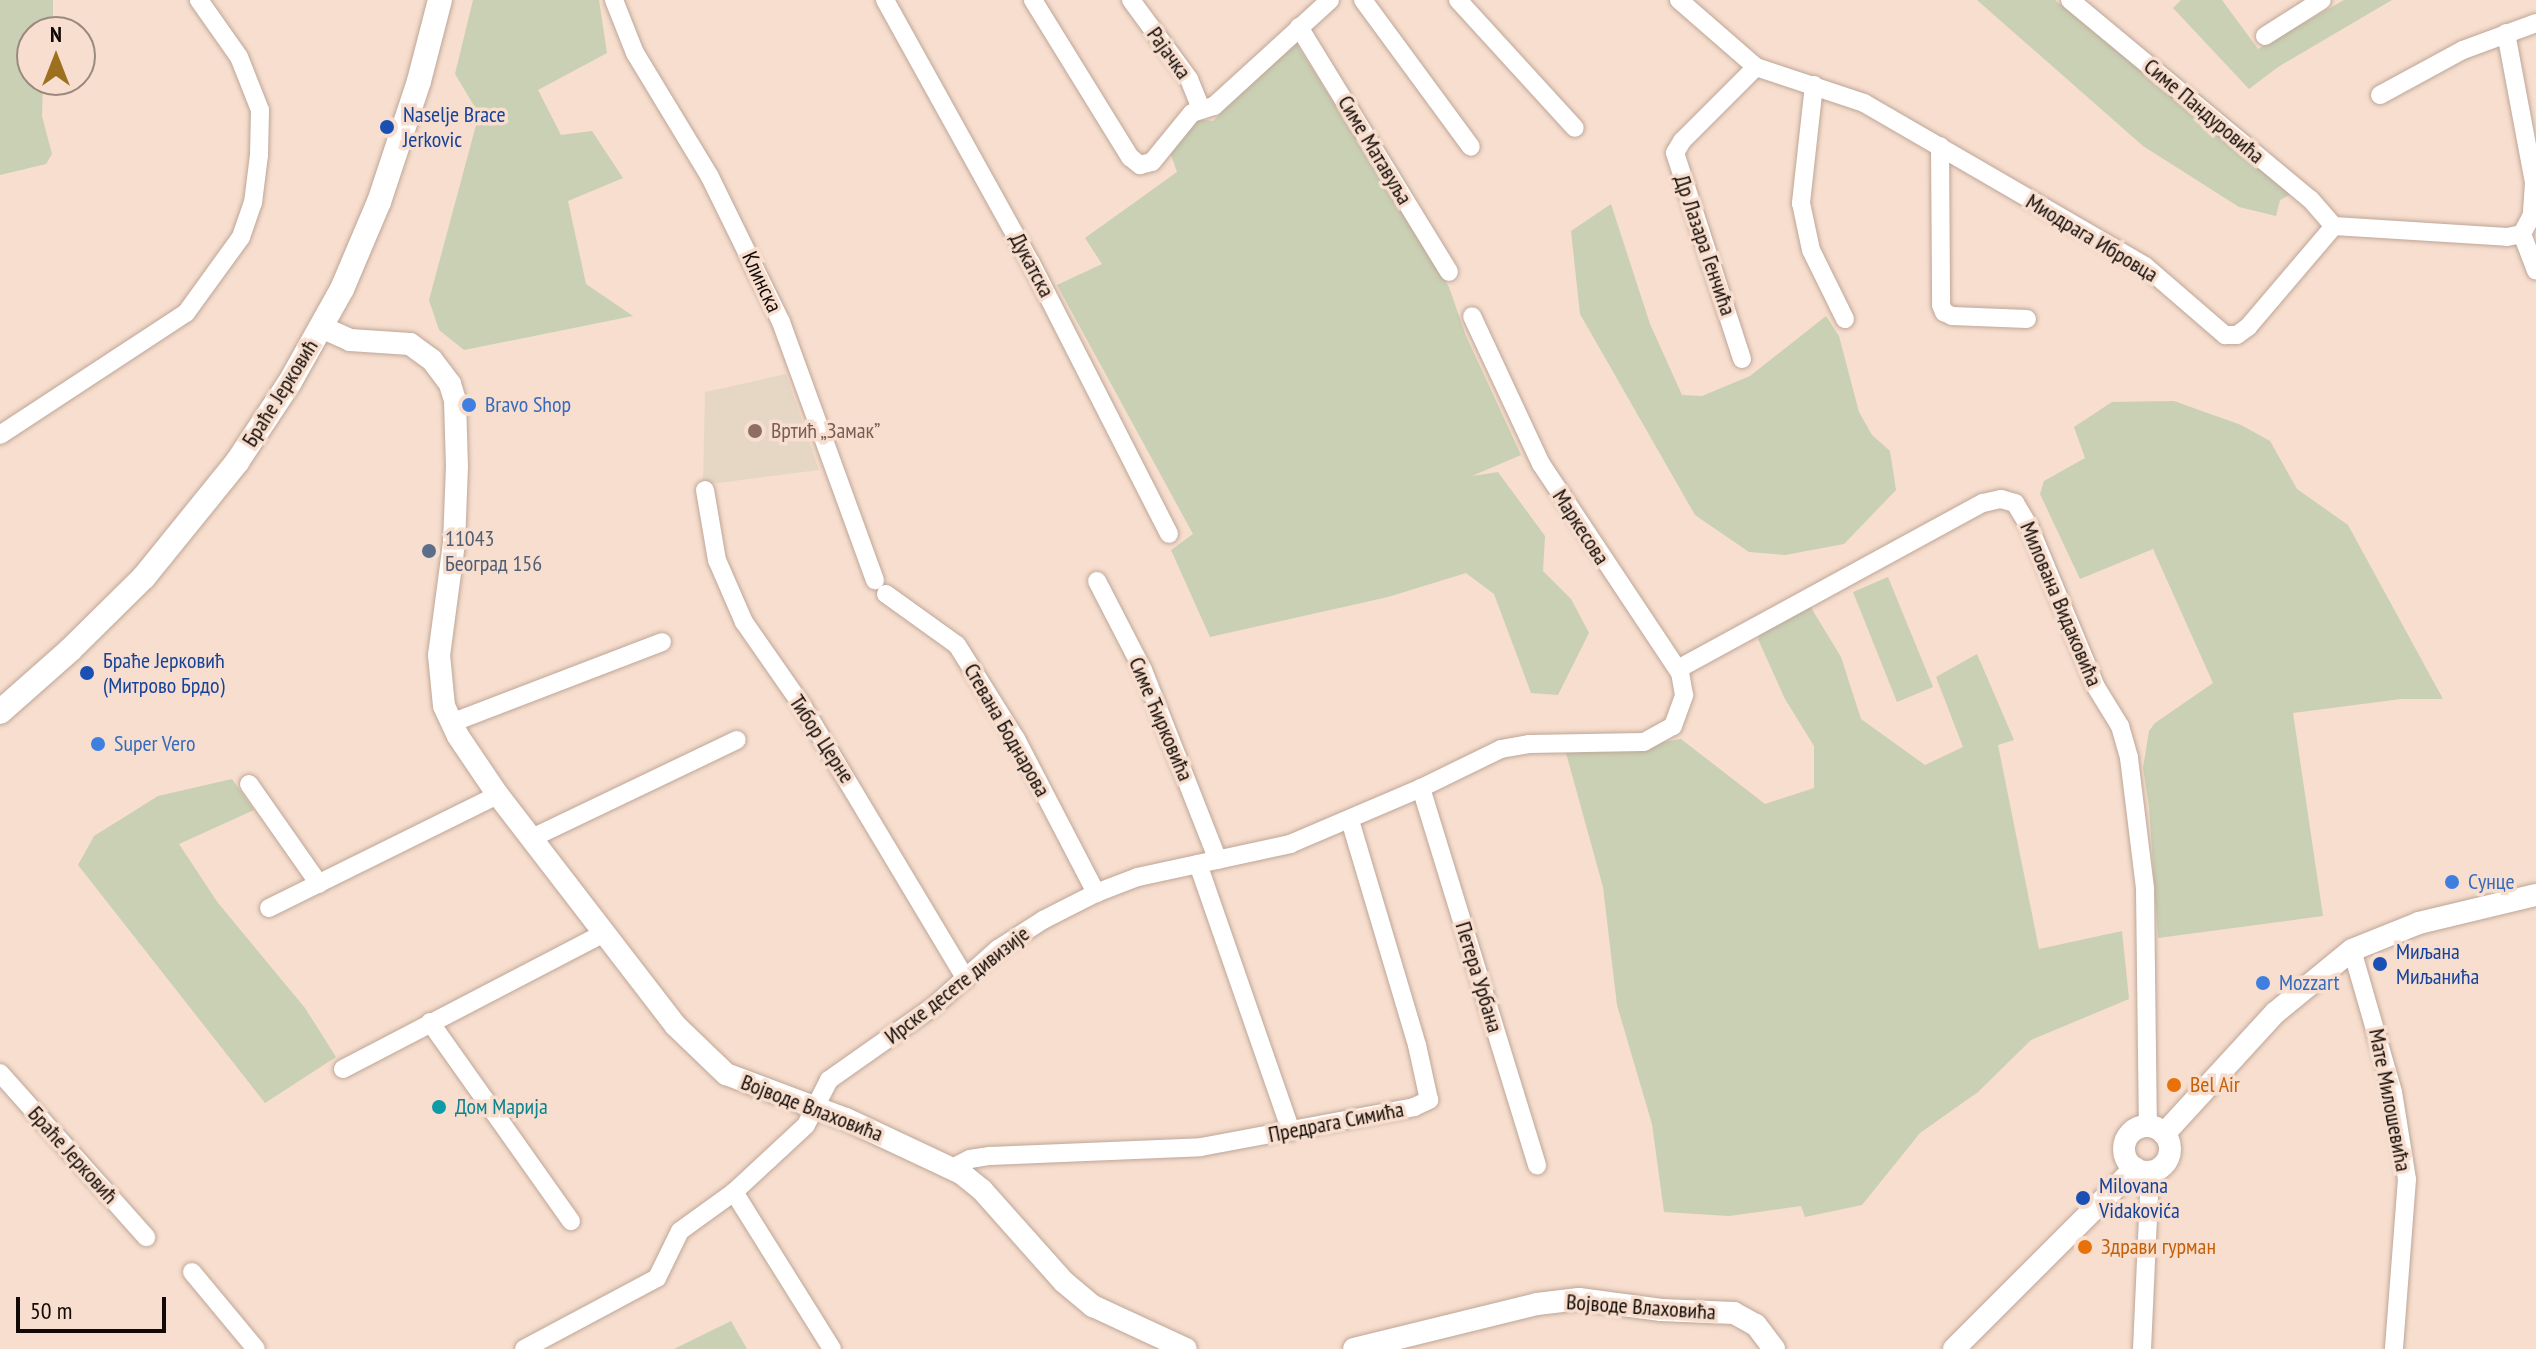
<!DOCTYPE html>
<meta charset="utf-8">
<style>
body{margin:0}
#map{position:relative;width:2536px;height:1349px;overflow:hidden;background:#f7dece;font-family:"PT Sans Narrow",sans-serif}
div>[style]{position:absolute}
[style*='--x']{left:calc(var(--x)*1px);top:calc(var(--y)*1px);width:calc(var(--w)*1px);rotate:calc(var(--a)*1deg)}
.education>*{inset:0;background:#e6d7c4}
.green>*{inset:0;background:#c9d0b4}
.roads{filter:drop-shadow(0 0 2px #bea698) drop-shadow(0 0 2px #bea698)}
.minor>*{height:18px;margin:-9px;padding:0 9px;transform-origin:9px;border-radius:9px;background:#fff}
.tertiary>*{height:22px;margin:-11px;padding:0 11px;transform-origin:11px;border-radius:11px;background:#fff}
.tertiary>.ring{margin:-11px;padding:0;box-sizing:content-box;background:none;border:22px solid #fff;border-radius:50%}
.secondary>*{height:24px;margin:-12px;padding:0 12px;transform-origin:12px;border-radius:12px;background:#fff}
.dots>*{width:22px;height:22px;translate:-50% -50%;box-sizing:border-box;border:4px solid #f7dece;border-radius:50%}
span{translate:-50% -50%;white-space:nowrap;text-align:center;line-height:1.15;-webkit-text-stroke:7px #f7dece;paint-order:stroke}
.street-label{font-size:22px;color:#120a06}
.transit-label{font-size:22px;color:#164399}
.left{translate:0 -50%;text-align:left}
.shop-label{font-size:22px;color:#366cbe}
.education-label{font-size:22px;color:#785e54}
.service-label{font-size:22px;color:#4e5e75}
.food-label{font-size:22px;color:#c56008}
.culture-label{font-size:22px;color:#0d838f}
.north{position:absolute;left:16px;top:16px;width:80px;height:80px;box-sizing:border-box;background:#f7dece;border:2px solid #9b897e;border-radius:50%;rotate:0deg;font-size:22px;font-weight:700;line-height:32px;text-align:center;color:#120a06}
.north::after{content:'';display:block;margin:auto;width:28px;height:36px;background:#9d7020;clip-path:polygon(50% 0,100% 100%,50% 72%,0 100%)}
.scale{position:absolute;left:16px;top:1297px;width:150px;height:36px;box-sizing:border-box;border:4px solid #120a06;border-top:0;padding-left:10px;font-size:24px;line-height:28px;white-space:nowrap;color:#120a06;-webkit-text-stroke:6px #f7dece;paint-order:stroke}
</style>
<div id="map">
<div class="education">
<i style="clip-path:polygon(786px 374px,819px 470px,703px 485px,705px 392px)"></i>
</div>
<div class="green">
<i style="clip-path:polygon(0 0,53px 0,53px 15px,52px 32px,32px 32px,32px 80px,43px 80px,42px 116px,52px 154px,46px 164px,0 175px)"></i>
<i style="clip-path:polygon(473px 0,599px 0,607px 53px,538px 90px,561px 135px,592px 131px,623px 178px,568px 201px,586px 284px,633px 316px,464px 350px,439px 330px,429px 300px,479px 114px,455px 74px)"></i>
<i style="clip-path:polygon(1977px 0,2055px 0,2291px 194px,2280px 200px,2276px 216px,2239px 207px,2143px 146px)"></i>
<i style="clip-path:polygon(2181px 0,2222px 0,2258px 49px,2344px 0,2392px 0,2278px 67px,2249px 89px,2173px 8px)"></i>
<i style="clip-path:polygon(1293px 38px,1449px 287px,1466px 336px,1521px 455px,1472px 476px,1498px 472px,1545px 536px,1543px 571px,1571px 599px,1589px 633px,1558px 695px,1531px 693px,1494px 594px,1466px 573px,1388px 597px,1210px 637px,1171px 550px,1193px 534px,1057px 285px,1102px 264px,1085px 238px,1177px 172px,1170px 152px,1197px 119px,1213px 121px)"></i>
<i style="clip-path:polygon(1611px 204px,1650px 324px,1682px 395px,1702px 396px,1750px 376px,1826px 316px,1839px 336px,1859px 412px,1872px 435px,1890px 451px,1896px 490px,1844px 544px,1785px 555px,1749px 552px,1695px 515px,1580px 314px,1571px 231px)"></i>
<i style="clip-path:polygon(2174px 401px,2241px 425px,2270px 441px,2297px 489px,2348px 525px,2443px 699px,2401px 699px,2293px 713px,2323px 916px,2158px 938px,2149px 807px,2143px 768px,2149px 731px,2155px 723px,2213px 683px,2153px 549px,2080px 579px,2040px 494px,2044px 481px,2085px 458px,2074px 427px,2112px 402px)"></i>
<i style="clip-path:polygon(1888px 577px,1933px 687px,1897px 702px,1853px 592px)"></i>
<i style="clip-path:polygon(1810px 606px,1841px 657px,1861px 719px,1925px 765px,1963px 747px,1936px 677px,1977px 654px,2014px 740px,1998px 745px,2039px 949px,2122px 931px,2129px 999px,2031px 1040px,1978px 1092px,1920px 1133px,1862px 1205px,1805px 1217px,1801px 1206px,1729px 1216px,1664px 1212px,1652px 1124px,1617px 1005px,1603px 887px,1566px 753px,1616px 750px,1681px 739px,1765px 804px,1814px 788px,1814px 746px,1785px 699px,1758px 639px,1763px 629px)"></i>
<i style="clip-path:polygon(232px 779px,254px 810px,179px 844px,218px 903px,305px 1008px,336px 1057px,265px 1103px,78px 865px,94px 836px,158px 796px)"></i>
<i style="clip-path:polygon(731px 1321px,747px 1349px,674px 1349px)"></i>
</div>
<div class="roads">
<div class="minor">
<i style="--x:614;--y:0;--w:57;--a:68.4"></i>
<i style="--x:635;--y:53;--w:145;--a:58.8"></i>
<i style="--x:710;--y:177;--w:161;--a:63.9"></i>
<i style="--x:781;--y:322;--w:275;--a:70"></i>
<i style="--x:885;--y:0;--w:301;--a:61"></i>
<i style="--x:1031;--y:263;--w:304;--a:63"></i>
<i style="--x:1033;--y:0;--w:185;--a:58.3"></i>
<i style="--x:1130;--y:157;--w:13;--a:39"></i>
<i style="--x:1140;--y:165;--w:12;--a:-14"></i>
<i style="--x:1152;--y:162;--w:63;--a:-50.8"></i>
<i style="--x:1192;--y:113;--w:23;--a:-18"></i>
<i style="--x:1214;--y:106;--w:157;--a:-42.4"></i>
<i style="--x:1131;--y:0;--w:98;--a:53.7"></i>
<i style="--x:1189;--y:79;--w:32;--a:68"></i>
<i style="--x:1363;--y:0;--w:182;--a:53.7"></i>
<i style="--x:1458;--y:0;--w:173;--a:47.6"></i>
<i style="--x:1679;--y:0;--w:102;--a:41"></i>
<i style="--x:1756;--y:67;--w:114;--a:18.4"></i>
<i style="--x:1864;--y:103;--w:325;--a:30.1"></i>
<i style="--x:2145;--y:266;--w:106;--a:40.8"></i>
<i style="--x:2225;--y:335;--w:12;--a:0"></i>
<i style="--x:2237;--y:335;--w:14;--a:-36"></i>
<i style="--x:2248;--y:327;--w:133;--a:-49.6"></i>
<i style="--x:2334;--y:226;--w:173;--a:3.6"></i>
<i style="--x:2507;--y:237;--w:15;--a:-11"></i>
<i style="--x:2070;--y:0;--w:313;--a:39.7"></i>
<i style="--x:2311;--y:200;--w:35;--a:49"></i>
<i style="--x:1299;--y:27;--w:287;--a:58.5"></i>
<i style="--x:2506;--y:33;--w:153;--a:79.4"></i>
<i style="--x:2534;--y:183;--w:32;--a:94"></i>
<i style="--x:2532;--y:215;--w:21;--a:118"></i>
<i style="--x:2265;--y:36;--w:67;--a:-32.3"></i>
<i style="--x:1814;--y:85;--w:119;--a:96.3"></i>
<i style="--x:1801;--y:203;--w:48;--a:78"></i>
<i style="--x:1811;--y:250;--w:77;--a:63.8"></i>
<i style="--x:2380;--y:95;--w:94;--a:-28.5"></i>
<i style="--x:2463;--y:50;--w:78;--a:-20.3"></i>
<i style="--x:1940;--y:146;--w:159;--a:89.6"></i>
<i style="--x:1941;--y:305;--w:8;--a:67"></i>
<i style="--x:1944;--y:312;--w:9;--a:27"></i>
<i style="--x:1952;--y:316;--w:75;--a:2.3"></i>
<i style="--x:2522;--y:234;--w:39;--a:69"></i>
<i style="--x:1742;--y:359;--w:217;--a:-108"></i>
<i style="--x:1675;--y:153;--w:14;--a:-60"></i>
<i style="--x:1682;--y:141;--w:105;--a:-45"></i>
<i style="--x:0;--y:435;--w:222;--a:-33.3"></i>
<i style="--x:186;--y:313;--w:94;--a:-54.1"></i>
<i style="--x:241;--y:237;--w:36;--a:-71"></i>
<i style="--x:253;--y:203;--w:48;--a:-82.9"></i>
<i style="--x:259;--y:155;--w:45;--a:-88.7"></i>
<i style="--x:260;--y:110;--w:57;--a:-111.6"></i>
<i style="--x:239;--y:57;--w:70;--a:-125.1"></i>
<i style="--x:705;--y:490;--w:71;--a:80.3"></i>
<i style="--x:717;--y:560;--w:68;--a:66.5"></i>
<i style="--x:744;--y:622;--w:103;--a:55.2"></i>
<i style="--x:803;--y:707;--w:317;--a:59.1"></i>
<i style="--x:1097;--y:581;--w:100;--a:62.7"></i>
<i style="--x:1143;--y:670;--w:204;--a:68.5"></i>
<i style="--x:886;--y:594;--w:87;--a:35.7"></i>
<i style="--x:957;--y:645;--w:111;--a:57.9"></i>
<i style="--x:1016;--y:739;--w:174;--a:62.5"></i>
<i style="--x:1678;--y:669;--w:347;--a:-28.6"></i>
<i style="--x:1983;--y:503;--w:18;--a:-13"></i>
<i style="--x:2001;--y:499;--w:15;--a:16"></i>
<i style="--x:2015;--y:503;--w:27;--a:59"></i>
<i style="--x:2029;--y:526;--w:174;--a:67.4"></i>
<i style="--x:2096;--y:687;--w:46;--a:58.4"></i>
<i style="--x:2120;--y:726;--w:33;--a:74"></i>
<i style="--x:2129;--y:758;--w:132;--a:83"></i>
<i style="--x:2145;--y:889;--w:237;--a:89.3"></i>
<i style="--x:451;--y:723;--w:226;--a:-21"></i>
<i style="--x:249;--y:784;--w:122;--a:55"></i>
<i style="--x:1421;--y:788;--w:395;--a:72.9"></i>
<i style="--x:532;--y:838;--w:227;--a:-25.6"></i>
<i style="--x:1198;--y:864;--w:283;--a:70.8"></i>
<i style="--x:269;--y:908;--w:255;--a:-26.3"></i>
<i style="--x:2352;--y:950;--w:148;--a:73.9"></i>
<i style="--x:2393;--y:1092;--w:88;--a:80.9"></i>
<i style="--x:2407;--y:1179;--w:170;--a:94.4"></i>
<i style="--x:430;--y:1022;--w:244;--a:54.7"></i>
<i style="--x:343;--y:1069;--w:294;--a:-27.5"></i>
<i style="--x:0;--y:1073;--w:220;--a:48.3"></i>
<i style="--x:952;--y:1168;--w:20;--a:-27"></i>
<i style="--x:970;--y:1159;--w:20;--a:-9"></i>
<i style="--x:990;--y:1156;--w:211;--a:-2.4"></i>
<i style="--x:1201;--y:1147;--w:217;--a:-10.6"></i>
<i style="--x:1414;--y:1107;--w:17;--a:-25"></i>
<i style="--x:1429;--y:1100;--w:56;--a:-102.3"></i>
<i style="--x:1417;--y:1045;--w:235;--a:-106.6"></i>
<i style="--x:734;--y:1192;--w:185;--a:58"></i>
<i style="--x:192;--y:1272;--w:100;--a:50.3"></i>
<i style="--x:524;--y:1349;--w:151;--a:-28.1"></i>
<i style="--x:657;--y:1278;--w:52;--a:-63.9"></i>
<i style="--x:680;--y:1231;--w:67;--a:-35.8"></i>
<i style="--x:734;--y:1192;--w:98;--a:-42.9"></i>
<i style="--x:806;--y:1125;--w:51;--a:-62.9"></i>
<i style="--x:829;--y:1080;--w:128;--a:-35.2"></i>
<i style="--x:934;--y:1006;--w:86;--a:-41.7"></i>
<i style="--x:998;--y:949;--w:54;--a:-32.8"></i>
<i style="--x:1043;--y:920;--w:59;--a:-27"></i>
<i style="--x:1096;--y:893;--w:45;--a:-20.9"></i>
<i style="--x:1138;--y:877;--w:156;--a:-12.2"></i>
<i style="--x:1290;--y:844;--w:142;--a:-23.1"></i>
<i style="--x:1421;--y:788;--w:89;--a:-26"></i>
<i style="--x:1501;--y:749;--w:28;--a:-10"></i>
<i style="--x:1529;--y:744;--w:115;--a:-1"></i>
<i style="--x:1644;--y:742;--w:33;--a:-29"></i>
<i style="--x:1673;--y:726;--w:33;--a:-70"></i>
<i style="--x:1684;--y:695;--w:22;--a:-100"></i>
<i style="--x:1680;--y:673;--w:251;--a:-123.6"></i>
<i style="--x:1541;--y:464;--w:163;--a:-115"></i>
<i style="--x:2142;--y:1349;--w:177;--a:-87.4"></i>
</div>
<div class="tertiary">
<i style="--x:321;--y:327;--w:32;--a:24"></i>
<i style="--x:350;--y:340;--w:60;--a:3.8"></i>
<i style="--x:410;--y:344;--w:27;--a:36"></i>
<i style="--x:432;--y:360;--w:30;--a:53"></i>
<i style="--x:450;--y:384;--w:17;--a:73"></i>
<i style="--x:455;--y:400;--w:66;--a:88.3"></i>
<i style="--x:457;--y:466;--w:77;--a:92.2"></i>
<i style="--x:454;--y:543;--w:113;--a:97.6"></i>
<i style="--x:439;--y:655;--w:51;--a:84.4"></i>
<i style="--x:444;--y:706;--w:33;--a:65"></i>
<i style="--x:458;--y:736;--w:71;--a:55.9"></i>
<i style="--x:498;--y:795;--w:290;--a:52.4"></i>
<i style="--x:675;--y:1025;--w:71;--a:43.9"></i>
<i style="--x:726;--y:1074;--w:128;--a:20.6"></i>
<i style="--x:846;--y:1119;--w:127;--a:25.2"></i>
<i style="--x:961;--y:1173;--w:27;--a:39"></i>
<i style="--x:982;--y:1190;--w:123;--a:48.3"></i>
<i style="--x:1064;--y:1282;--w:38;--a:40"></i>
<i style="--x:1093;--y:1306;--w:102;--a:24.8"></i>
<i class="ring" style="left:2124px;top:1126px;width:24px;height:24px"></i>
<i style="--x:2164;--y:1134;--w:164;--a:-47.5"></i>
<i style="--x:2275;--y:1013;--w:99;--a:-39.3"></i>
<i style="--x:2352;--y:950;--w:72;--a:-21.9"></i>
<i style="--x:2419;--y:923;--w:120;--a:-13.5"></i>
<i style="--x:1354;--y:1349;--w:188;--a:-13.8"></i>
<i style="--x:1537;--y:1304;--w:42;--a:-6.8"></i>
<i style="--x:1579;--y:1299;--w:83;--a:7.6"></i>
<i style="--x:1661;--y:1310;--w:73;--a:2.4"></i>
<i style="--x:1734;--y:1313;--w:25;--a:29"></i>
<i style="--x:1756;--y:1325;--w:30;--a:53"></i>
<i style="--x:1954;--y:1349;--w:256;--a:-45"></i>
</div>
<div class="secondary">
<i style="--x:0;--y:712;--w:94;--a:-41.5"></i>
<i style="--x:70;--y:650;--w:104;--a:-44.6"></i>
<i style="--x:144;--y:577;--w:148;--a:-51"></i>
<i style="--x:237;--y:462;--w:96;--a:-56.5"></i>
<i style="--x:290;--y:382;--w:107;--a:-60.8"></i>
<i style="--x:342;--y:289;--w:95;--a:-67"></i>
<i style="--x:379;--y:202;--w:127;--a:-71.7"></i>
<i style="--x:419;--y:81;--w:84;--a:-75.5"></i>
</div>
</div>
<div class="dots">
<i style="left:387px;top:127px;background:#1a4fb4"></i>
<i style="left:469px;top:405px;background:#3f7fe0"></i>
<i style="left:755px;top:431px;background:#8d6e63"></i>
<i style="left:429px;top:551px;background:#5c6f8a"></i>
<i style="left:87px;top:673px;background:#1a4fb4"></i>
<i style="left:98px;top:744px;background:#3f7fe0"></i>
<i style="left:2452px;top:882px;background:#3f7fe0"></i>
<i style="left:2380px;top:964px;background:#1a4fb4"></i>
<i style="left:2263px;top:983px;background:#3f7fe0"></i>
<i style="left:2174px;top:1085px;background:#e8710a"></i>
<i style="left:439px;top:1107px;background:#0f9aa8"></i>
<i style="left:2083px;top:1198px;background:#1a4fb4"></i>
<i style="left:2085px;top:1247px;background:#e8710a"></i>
</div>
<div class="street-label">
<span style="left:1169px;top:53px;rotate:54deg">Рајачка</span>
<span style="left:2204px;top:111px;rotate:40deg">Симе Пандуровића</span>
<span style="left:1375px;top:150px;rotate:59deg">Симе Матавуља</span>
<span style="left:2092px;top:238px;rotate:31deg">Миодрага Ибровца</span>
<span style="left:1705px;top:245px;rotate:71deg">Др Лазара Генчића</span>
<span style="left:1032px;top:265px;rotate:62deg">Дукатска</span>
<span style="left:762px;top:282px;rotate:65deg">Клинска</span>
<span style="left:280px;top:393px;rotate:-58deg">Браће Јерковић</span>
<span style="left:1581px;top:527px;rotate:57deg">Маркесова</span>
<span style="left:2061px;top:604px;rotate:67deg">Милована Видаковића</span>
<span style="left:1161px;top:719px;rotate:67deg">Симе Ћирковића</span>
<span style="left:1007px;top:730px;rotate:60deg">Стевана Боднарова</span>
<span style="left:822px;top:739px;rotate:57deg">Тибор Церне</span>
<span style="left:1479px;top:977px;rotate:73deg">Петера Урбана</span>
<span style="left:957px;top:985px;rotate:-38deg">Ирске десете дивизије</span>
<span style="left:2390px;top:1100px;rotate:79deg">Мате Милошевића</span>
<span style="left:812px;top:1108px;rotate:21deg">Војводе Влаховића</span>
<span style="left:1336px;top:1122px;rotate:-11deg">Предрага Симића</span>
<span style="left:73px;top:1155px;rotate:48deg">Браће Јерковић</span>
<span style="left:1641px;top:1307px;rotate:4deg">Војводе Влаховића</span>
</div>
<div class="transit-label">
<span class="left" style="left:403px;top:127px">Naselje Brace<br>Jerkovic</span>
<span class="left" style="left:103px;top:673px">Браће Јерковић<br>(Митрово Брдо)</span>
<span class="left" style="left:2396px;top:964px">Миљана<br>Миљанића</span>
<span class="left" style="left:2099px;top:1198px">Milovana<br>Vidakovića</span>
</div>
<div class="shop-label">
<span class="left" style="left:485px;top:405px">Bravo Shop</span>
<span class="left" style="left:114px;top:744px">Super Vero</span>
<span class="left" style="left:2468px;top:882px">Сунце</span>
<span class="left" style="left:2279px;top:983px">Mozzart</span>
</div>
<div class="education-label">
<span class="left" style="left:771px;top:431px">Вртић „Замак”</span>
</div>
<div class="service-label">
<span class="left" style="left:445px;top:551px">11043<br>Београд 156</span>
</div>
<div class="food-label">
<span class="left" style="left:2190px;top:1085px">Bel Air</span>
<span class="left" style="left:2101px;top:1247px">Здрави гурман</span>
</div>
<div class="culture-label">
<span class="left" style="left:455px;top:1107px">Дом Марија</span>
</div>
<div class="north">N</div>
<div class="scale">50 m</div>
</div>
